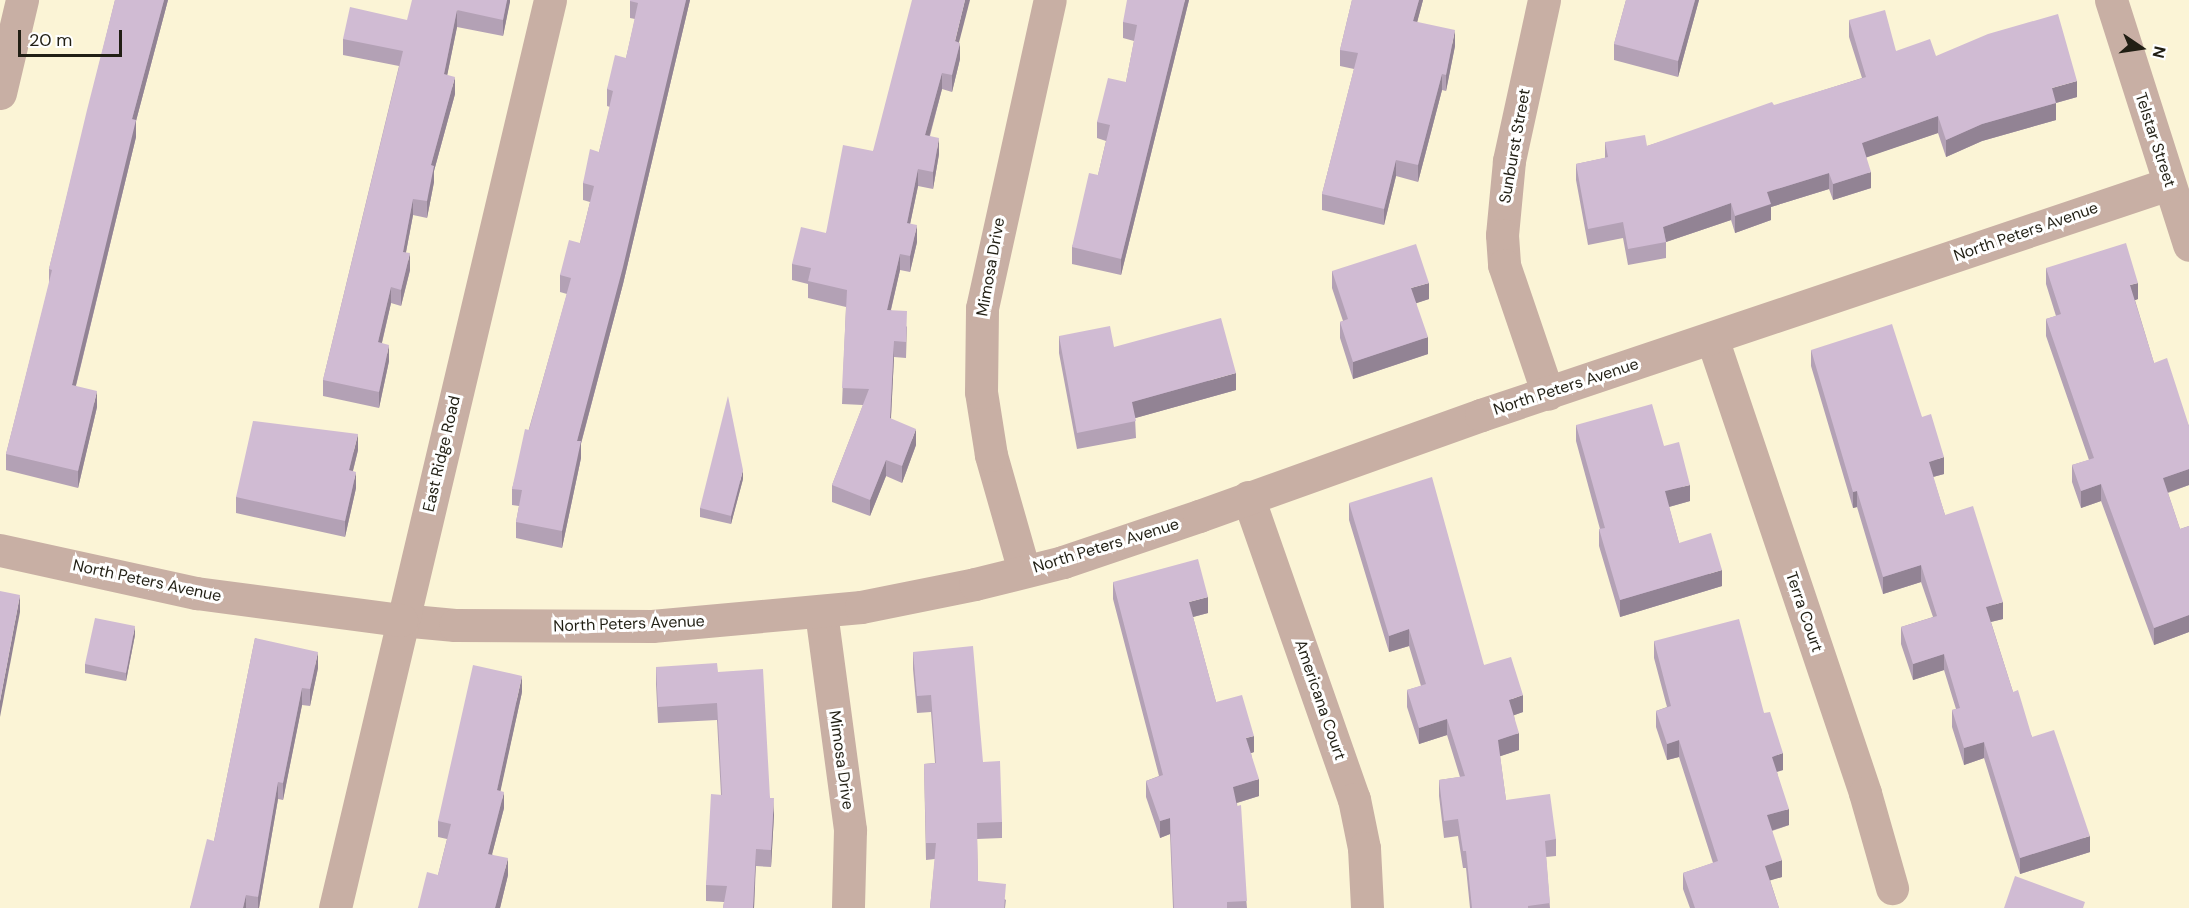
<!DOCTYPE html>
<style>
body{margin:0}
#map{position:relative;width:2189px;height:908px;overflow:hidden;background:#fbf4d6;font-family:"DM Sans",sans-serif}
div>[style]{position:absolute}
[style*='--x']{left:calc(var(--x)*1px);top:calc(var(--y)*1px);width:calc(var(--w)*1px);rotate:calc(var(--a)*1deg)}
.minor>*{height:33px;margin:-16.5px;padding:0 16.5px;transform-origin:16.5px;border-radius:16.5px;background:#c8afa4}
.tertiary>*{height:33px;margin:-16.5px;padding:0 16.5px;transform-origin:16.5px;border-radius:16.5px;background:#c8afa4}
.wall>*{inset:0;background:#b3a1b5}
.shaded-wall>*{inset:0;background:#928394}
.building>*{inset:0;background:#d0bbd3}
span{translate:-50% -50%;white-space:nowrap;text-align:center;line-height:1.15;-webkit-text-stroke:6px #fff;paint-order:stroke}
.street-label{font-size:16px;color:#211f14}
.north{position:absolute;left:2111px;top:18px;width:60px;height:60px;-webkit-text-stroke:4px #fff;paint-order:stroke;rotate:103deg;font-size:16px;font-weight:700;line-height:24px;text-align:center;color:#211f14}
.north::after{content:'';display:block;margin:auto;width:21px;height:27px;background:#211f14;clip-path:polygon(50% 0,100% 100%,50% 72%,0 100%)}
.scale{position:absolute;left:18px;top:30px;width:104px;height:27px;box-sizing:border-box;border:3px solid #211f14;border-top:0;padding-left:8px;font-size:18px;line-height:21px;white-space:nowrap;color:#211f14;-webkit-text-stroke:4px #fff;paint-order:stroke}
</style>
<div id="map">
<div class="minor">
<i style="--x:1544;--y:0;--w:165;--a:102.3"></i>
<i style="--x:1509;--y:161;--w:74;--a:95.4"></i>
<i style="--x:1502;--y:235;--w:30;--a:86"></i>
<i style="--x:1504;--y:265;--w:136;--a:71.2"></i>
<i style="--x:2111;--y:0;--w:257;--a:72.3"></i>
<i style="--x:0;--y:93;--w:96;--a:-76.7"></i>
<i style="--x:1712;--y:338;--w:480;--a:71.4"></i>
<i style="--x:1865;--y:793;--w:99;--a:74.1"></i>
<i style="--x:1248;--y:497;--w:320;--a:70.7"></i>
<i style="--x:1354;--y:799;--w:50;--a:78.5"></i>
<i style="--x:1364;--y:848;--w:60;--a:87.1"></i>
<i style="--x:1024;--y:571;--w:121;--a:-105.9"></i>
<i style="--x:991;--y:455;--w:64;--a:-99"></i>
<i style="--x:981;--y:392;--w:84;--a:-89.3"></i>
<i style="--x:982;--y:308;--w:315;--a:-77.6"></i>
<i style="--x:821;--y:612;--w:220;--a:82.4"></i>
<i style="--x:850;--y:830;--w:78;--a:91.5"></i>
<i style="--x:401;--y:620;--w:54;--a:5.3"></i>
<i style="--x:455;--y:625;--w:197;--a:0.3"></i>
<i style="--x:652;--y:626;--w:210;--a:-5.2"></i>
<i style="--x:861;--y:607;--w:116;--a:-11.4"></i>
<i style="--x:975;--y:584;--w:91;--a:-14"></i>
<i style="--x:1063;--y:562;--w:144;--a:-18.7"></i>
<i style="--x:1199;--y:516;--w:300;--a:-19.7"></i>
<i style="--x:1481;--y:415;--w:725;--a:-18.58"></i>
<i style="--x:335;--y:908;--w:933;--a:-76.68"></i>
</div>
<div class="tertiary">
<i style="--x:0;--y:550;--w:201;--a:12.4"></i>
<i style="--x:196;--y:593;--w:207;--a:7.5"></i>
</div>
<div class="wall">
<i style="clip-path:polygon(115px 0,168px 0,136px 121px,136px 137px,76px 386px,97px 407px,78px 488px,6px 470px,6px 454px,49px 285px,49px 269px)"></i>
<i style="clip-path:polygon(510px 0,503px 36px,457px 27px,447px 75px,455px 94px,434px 171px,434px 182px,427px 218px,413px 215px,406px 252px,410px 270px,401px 306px,391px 303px,382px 343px,389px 361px,379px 408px,323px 396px,323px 380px,399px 66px,343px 55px,343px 39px,407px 20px)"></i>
<i style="clip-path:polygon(630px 0,690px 0,623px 284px,581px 444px,581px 458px,562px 548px,516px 538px,516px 522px,519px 506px,512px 505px,512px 489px,567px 294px,560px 292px,560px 275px,580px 243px,590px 202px,583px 200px,583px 183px,599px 152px,610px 107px,607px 106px,607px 89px,626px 58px,635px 19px,630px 18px)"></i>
<i style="clip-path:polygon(1189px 0,1121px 275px,1072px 264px,1072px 247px,1098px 175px,1106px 141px,1097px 138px,1097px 122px,1126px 82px,1134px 41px,1123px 38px,1123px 22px)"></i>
<i style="clip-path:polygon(1352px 0,1423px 0,1417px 22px,1455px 46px,1446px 91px,1442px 90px,1418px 182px,1396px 176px,1384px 225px,1322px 210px,1322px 194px,1354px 69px,1340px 66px,1340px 50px)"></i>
<i style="clip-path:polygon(1626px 0,1699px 0,1678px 77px,1614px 60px,1614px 44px)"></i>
<i style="clip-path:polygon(1849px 20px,1896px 51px,1936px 56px,2077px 97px,2056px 103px,2056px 120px,1982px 141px,1946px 157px,1938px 133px,1866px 157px,1871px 188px,1833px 200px,1829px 189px,1771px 207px,1771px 220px,1735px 233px,1731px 220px,1666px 242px,1666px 258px,1628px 265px,1623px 238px,1588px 245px,1576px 180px,1576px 164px,1605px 158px,1605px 142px,1647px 146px,1862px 78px,1849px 37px)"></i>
<i style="clip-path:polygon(959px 42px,960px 59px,952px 92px,942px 89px,930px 136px,939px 154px,933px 189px,918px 186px,910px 224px,917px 242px,910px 272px,900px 270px,891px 310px,907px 327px,906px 358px,894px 357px,891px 419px,916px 445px,902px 483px,886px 476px,870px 516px,832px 502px,832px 485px,863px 405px,842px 404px,846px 307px,808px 298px,808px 284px,792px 280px,792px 264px,826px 233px,873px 151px)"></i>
<i style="clip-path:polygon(2046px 268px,2138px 299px,2135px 300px,2154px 363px,2189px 426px,2189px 485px,2168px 493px,2180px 529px,2189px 526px,2189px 632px,2154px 645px,2101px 501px,2081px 508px,2072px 482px,2072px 465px,2089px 460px,2046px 336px,2046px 319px,2056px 316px,2046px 284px)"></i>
<i style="clip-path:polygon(1332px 271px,1429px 299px,1416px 303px,1428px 354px,1353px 379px,1340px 338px,1340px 322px,1343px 321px,1332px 288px)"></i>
<i style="clip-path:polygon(1059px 336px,1114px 347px,1236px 390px,1135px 418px,1136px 438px,1077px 449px,1059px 353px)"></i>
<i style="clip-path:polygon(1811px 350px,1922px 417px,1944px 474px,1933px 477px,1945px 515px,2003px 619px,1991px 622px,2013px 692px,2032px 737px,2090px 852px,2020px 874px,1984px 758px,1964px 765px,1952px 727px,1952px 710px,1956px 709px,1944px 670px,1913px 680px,1901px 644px,1901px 627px,1933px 617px,1921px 582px,1883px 594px,1857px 507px,1853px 508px,1811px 366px)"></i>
<i style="clip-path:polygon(1576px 425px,1664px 446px,1690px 501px,1669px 507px,1679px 543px,1722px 586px,1620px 617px,1599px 546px,1599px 529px,1600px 529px,1576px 441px)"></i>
<i style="clip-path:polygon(358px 450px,353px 471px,356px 488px,345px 537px,236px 513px,236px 497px)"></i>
<i style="clip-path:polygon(743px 479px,731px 524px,700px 517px,700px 508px)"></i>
<i style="clip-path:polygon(1349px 503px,1523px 712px,1514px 715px,1519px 750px,1500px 756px,1506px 800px,1556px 839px,1556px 856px,1546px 857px,1550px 908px,1470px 908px,1466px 868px,1463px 868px,1458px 836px,1444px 838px,1439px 796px,1439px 780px,1460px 777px,1447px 735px,1419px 744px,1407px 707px,1407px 690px,1421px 686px,1409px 646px,1389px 652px,1349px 520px)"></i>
<i style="clip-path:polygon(1113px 582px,1208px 613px,1193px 617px,1216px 702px,1254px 752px,1251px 753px,1259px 796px,1237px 803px,1247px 908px,1173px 908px,1170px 834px,1160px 838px,1146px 797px,1146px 781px,1159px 776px,1113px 599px)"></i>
<i style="clip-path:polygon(135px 635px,126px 681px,85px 673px,85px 664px)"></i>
<i style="clip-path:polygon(255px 638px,318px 668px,310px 706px,302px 705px,283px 800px,278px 799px,259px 908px,190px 908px,214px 841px)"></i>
<i style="clip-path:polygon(1654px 641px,1764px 713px,1783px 770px,1777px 772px,1789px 825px,1772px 831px,1782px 877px,1770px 880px,1779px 908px,1690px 908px,1683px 889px,1683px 873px,1713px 863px,1679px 757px,1667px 760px,1656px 727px,1656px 711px,1667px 707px,1654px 658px)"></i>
<i style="clip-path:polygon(913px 652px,983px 762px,1002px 822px,1002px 838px,977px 839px,978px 881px,1006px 900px,1005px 908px,930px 908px,935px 859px,926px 860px,924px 764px,935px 763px,931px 712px,917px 713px,913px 669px)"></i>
<i style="clip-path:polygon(656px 667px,718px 672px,770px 798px,774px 815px,771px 867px,756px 866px,754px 908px,723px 908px,724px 902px,706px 901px,706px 885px,721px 795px,717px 720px,658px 723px,656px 684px)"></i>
<i style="clip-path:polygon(522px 692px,500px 791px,504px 808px,492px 854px,508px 875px,500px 908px,418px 908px,438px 875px,447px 839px,438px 837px,438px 821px)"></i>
</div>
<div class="shaded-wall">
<i style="clip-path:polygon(164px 0,168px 0,136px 121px,136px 137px,72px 401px,72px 385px,132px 119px)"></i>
<i style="clip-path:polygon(507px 0,510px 0,510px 2px,503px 36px,503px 20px)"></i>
<i style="clip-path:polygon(686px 0,690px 0,623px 284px,581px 443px,581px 458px,562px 548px,562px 531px,577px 441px)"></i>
<i style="clip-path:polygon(965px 0,970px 0,955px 58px,955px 41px)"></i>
<i style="clip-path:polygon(1185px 0,1189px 0,1121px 275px,1121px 259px)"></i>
<i style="clip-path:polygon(1419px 0,1423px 0,1413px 38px,1413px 21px)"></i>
<i style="clip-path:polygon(1695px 0,1699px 0,1678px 77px,1678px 61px)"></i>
<i style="clip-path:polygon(457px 10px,457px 27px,444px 91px,444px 74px)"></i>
<i style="clip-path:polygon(1455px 30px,1455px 46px,1446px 91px,1446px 75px)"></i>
<i style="clip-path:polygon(960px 43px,960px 59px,952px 92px,952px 75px)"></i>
<i style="clip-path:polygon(942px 73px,942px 89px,925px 152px,925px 135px)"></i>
<i style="clip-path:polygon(1442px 74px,1442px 90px,1418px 182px,1418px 165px)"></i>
<i style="clip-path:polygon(455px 77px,455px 94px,434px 171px,434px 182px,427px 218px,427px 201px,431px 165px)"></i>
<i style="clip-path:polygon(2077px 81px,2077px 97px,2052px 104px,2052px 88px)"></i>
<i style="clip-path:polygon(2056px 103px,2056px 120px,1982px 141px,1946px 157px,1946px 140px,1982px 124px)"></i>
<i style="clip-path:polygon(1938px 116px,1938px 133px,1862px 159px,1862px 143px)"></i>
<i style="clip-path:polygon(939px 138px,939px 154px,933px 189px,933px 172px)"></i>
<i style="clip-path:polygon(1396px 160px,1396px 176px,1384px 225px,1384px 209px)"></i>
<i style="clip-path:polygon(918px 169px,918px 186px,907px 239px,907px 223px)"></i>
<i style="clip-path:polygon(1871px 172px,1871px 188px,1833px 200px,1833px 184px)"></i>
<i style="clip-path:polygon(1829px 173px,1829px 189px,1771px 207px,1771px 220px,1735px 233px,1735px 216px,1767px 192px)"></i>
<i style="clip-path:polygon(413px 199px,413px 215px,403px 268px,403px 252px)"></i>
<i style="clip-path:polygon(1731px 203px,1731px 220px,1666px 242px,1663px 227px)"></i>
<i style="clip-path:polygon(917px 225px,917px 242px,910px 272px,910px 256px)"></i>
<i style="clip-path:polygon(410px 253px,410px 270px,401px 306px,401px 290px)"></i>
<i style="clip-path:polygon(900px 254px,900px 270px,887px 326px,887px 310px)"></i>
<i style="clip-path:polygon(1429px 283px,1429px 299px,1411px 305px,1411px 288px)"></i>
<i style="clip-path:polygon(2138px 283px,2138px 299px,2130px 302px,2130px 285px)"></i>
<i style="clip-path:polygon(391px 287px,391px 303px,378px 359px,378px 342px)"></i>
<i style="clip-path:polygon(1428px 337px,1428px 354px,1353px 379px,1353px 362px)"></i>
<i style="clip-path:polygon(894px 341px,894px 357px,890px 435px,890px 418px)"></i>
<i style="clip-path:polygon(389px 345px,389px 361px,379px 408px,379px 392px)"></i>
<i style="clip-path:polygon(1236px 373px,1236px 390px,1132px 419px,1132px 402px)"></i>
<i style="clip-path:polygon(97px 391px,97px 407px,78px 488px,78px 471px)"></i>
<i style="clip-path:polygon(916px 429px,916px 445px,902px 483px,902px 466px)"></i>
<i style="clip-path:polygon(358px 434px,358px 450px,349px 486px,349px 470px)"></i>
<i style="clip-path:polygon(1944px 457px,1944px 474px,1929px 478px,1929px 462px)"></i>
<i style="clip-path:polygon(886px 460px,886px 476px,870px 516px,870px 500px)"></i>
<i style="clip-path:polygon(2189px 469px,2189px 485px,2163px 494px,2163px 478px)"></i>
<i style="clip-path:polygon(743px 470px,743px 479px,731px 524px,731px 516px)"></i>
<i style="clip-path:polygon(356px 472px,356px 488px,345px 537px,345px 521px)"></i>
<i style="clip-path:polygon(2101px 484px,2101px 501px,2081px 508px,2081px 491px)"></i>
<i style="clip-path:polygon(1690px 485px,1690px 501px,1665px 508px,1665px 491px)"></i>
<i style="clip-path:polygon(1857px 491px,1857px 507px,1853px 508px,1853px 492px)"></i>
<i style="clip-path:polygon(1921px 565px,1921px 582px,1883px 594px,1883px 577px)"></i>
<i style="clip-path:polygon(1722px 570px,1722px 586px,1620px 617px,1620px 600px)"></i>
<i style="clip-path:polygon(20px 595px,20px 612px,0 717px,0 701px)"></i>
<i style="clip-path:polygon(1208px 597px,1208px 613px,1189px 618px,1189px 602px)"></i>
<i style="clip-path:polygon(2003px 602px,2003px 619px,1986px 623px,1986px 607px)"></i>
<i style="clip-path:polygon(2189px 615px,2189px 632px,2154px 645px,2154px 628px)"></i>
<i style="clip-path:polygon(135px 626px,135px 635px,126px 681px,126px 673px)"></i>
<i style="clip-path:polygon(1409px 629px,1409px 646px,1389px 652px,1389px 636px)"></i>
<i style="clip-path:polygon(318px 652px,318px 668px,310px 706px,310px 689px)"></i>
<i style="clip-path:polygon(1944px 654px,1944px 670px,1913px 680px,1913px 664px)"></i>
<i style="clip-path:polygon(522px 676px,522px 692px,497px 807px,497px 790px)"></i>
<i style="clip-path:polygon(302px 688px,302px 705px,283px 800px,283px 783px)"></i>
<i style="clip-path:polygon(1523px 695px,1523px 712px,1509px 717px,1509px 700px)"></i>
<i style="clip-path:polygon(1447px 719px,1447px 735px,1419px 744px,1419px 728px)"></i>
<i style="clip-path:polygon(1519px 733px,1519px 750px,1498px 757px,1498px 740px)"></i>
<i style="clip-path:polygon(1254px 736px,1254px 752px,1246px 755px,1246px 738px)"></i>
<i style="clip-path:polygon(1679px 740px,1679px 757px,1667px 760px,1667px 744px)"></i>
<i style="clip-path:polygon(1984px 742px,1984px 758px,1964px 765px,1964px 748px)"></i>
<i style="clip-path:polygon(1783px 753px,1783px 770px,1772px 773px,1772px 757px)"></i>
<i style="clip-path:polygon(1259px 779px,1259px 796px,1233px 804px,1233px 787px)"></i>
<i style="clip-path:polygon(278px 782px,278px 799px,259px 908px,258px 908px,258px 897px)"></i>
<i style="clip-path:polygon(504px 792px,504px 808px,488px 870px,488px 854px)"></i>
<i style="clip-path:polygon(774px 798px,774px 815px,771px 867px,771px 850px)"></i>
<i style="clip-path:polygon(1789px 809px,1789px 825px,1767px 832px,1767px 815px)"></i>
<i style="clip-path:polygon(1170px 818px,1170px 834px,1160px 838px,1160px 821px)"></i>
<i style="clip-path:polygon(2090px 836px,2090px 852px,2020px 874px,2020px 858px)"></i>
<i style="clip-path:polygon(756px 849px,754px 908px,753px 908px)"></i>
<i style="clip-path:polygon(508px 858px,508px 875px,500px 908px,495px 908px)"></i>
<i style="clip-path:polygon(1782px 860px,1782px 877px,1765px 882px,1765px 866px)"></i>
<i style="clip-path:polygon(246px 895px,246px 908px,243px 908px)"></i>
</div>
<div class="building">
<i style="clip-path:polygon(115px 0,164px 0,132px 119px,136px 120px,72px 385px,97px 391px,78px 471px,6px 454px,52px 270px,49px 269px,87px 110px)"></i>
<i style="clip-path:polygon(412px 0,507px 0,503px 20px,457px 10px,444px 74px,455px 77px,431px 165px,434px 166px,427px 201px,413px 199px,403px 252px,410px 253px,401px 290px,391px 287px,378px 342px,389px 345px,379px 392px,323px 380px,403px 51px,343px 39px,350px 7px,407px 20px)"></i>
<i style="clip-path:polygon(630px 0,686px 0,623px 267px,577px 441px,581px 441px,562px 531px,516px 522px,522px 490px,512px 489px,525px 429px,529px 430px,571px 278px,560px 275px,569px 240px,580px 243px,594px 186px,583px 183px,590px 149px,599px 152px,613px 91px,607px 89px,615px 55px,626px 58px,638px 3px,630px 1px)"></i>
<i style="clip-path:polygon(912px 0,965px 0,955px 41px,960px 43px,952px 75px,942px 73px,925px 135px,939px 138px,933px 172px,918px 169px,907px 223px,917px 225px,910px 256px,900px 254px,887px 310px,907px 311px,906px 342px,894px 341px,890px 418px,916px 429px,902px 466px,886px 460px,870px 500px,832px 485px,869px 389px,842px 388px,847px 290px,808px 281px,811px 268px,792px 264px,801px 227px,826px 233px,843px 145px,873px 151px)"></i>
<i style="clip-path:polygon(1127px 0,1185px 0,1121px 259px,1072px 247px,1089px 173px,1098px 175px,1110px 125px,1097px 122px,1108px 78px,1126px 82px,1137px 25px,1123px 22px)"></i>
<i style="clip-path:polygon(1352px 0,1419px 0,1413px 21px,1455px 30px,1446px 75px,1442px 74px,1418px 165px,1396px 160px,1384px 209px,1322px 194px,1358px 53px,1340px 50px)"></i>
<i style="clip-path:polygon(1626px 0,1695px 0,1678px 61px,1614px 44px)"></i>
<i style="clip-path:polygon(1885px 10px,1896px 51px,1930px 39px,1936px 56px,1988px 34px,2058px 14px,2077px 81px,2052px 88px,2056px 103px,1982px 124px,1946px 140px,1938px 116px,1862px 143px,1871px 172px,1833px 184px,1829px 173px,1767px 192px,1771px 204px,1735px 216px,1731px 203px,1663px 227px,1666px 242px,1628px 249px,1623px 222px,1588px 229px,1576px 164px,1608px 157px,1605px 142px,1645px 135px,1647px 146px,1772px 102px,1774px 105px,1866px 77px,1849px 20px)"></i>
<i style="clip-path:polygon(2126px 243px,2138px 283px,2130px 285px,2154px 363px,2167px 358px,2189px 426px,2189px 469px,2163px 478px,2180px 529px,2189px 526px,2189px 615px,2154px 628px,2101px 484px,2081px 491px,2072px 465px,2094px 458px,2046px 319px,2061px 314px,2046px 268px)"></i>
<i style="clip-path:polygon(1416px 244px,1429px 283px,1411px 288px,1428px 337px,1353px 362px,1340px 322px,1348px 319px,1332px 271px)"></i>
<i style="clip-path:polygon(1221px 318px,1236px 373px,1132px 402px,1136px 421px,1077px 433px,1059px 336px,1110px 326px,1114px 347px)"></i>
<i style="clip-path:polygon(1892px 324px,1922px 417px,1931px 414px,1944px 457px,1929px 462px,1945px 515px,1973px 506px,2003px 602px,1986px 607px,2013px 692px,2018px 690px,2032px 737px,2054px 730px,2090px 836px,2020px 858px,1984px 742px,1964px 748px,1952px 710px,1960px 708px,1944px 654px,1913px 664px,1901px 627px,1937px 616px,1921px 565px,1883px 577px,1857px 491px,1853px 492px,1811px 350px)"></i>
<i style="clip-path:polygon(728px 396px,743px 470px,731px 516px,700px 508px)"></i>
<i style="clip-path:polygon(1652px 404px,1664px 446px,1679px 442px,1690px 485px,1665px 491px,1679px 543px,1711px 533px,1722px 570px,1620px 600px,1599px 529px,1605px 528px,1576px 425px)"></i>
<i style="clip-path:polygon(253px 421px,358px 434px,349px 470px,356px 472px,345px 521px,236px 497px)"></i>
<i style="clip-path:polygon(1432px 477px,1484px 665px,1511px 657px,1523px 695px,1509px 700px,1519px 733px,1498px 740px,1506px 800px,1550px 794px,1556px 839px,1545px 841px,1550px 903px,1528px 906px,1528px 908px,1472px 908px,1466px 851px,1463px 851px,1458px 819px,1444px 821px,1439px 780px,1465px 776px,1447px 719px,1419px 728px,1407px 690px,1426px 684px,1409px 629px,1389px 636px,1349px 503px)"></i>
<i style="clip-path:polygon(1198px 559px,1208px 597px,1189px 602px,1216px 702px,1242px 695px,1254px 736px,1246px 738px,1259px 779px,1233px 787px,1237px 806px,1241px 805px,1247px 901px,1227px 902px,1227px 908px,1174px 908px,1170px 818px,1160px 821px,1146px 781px,1163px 775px,1113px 582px)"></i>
<i style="clip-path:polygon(0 591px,20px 595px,0 701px)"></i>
<i style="clip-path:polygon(95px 618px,135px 626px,126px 673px,85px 664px)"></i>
<i style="clip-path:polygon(1739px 619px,1764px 713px,1770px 712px,1783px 753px,1772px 757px,1789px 809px,1767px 815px,1782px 860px,1765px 866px,1779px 908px,1695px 908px,1683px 873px,1718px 861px,1679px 740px,1667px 744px,1656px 711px,1671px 706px,1654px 641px)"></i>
<i style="clip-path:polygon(255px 638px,318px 652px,310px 689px,302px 688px,283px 783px,278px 782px,258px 897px,246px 895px,243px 908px,190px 908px,207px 839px,214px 841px)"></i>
<i style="clip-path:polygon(973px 646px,983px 762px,1000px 761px,1002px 822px,977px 823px,978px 881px,1006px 884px,1004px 908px,930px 908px,936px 843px,926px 843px,924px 764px,936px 763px,931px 695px,917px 696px,913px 652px)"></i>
<i style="clip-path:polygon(717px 663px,718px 672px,763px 669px,770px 798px,774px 798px,771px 850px,756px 849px,753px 908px,723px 908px,727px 886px,706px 885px,711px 794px,722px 795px,717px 703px,658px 707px,656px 667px)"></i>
<i style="clip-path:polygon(473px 665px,522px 676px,497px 790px,504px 792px,488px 854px,508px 858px,495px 908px,418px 908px,427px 872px,438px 875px,451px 824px,438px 821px)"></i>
<i style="clip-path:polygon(2015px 876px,2085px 902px,2083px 908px,2004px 908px)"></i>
</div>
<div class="street-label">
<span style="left:2155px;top:140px;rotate:72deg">Telstar Street</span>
<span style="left:1515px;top:146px;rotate:-80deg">Sunburst Street</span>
<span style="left:2026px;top:232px;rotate:-19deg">North Peters Avenue</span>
<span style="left:991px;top:267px;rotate:-80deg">Mimosa Drive</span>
<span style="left:1566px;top:387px;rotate:-18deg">North Peters Avenue</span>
<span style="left:442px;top:454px;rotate:-77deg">East Ridge Road</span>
<span style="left:1106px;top:546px;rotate:-17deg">North Peters Avenue</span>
<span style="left:147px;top:581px;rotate:12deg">North Peters Avenue</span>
<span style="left:1804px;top:612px;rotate:71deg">Terra Court</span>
<span style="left:629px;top:624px;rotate:-2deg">North Peters Avenue</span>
<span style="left:1320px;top:700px;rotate:71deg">Americana Court</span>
<span style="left:841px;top:760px;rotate:82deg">Mimosa Drive</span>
</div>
<div class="north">N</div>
<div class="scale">20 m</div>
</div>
